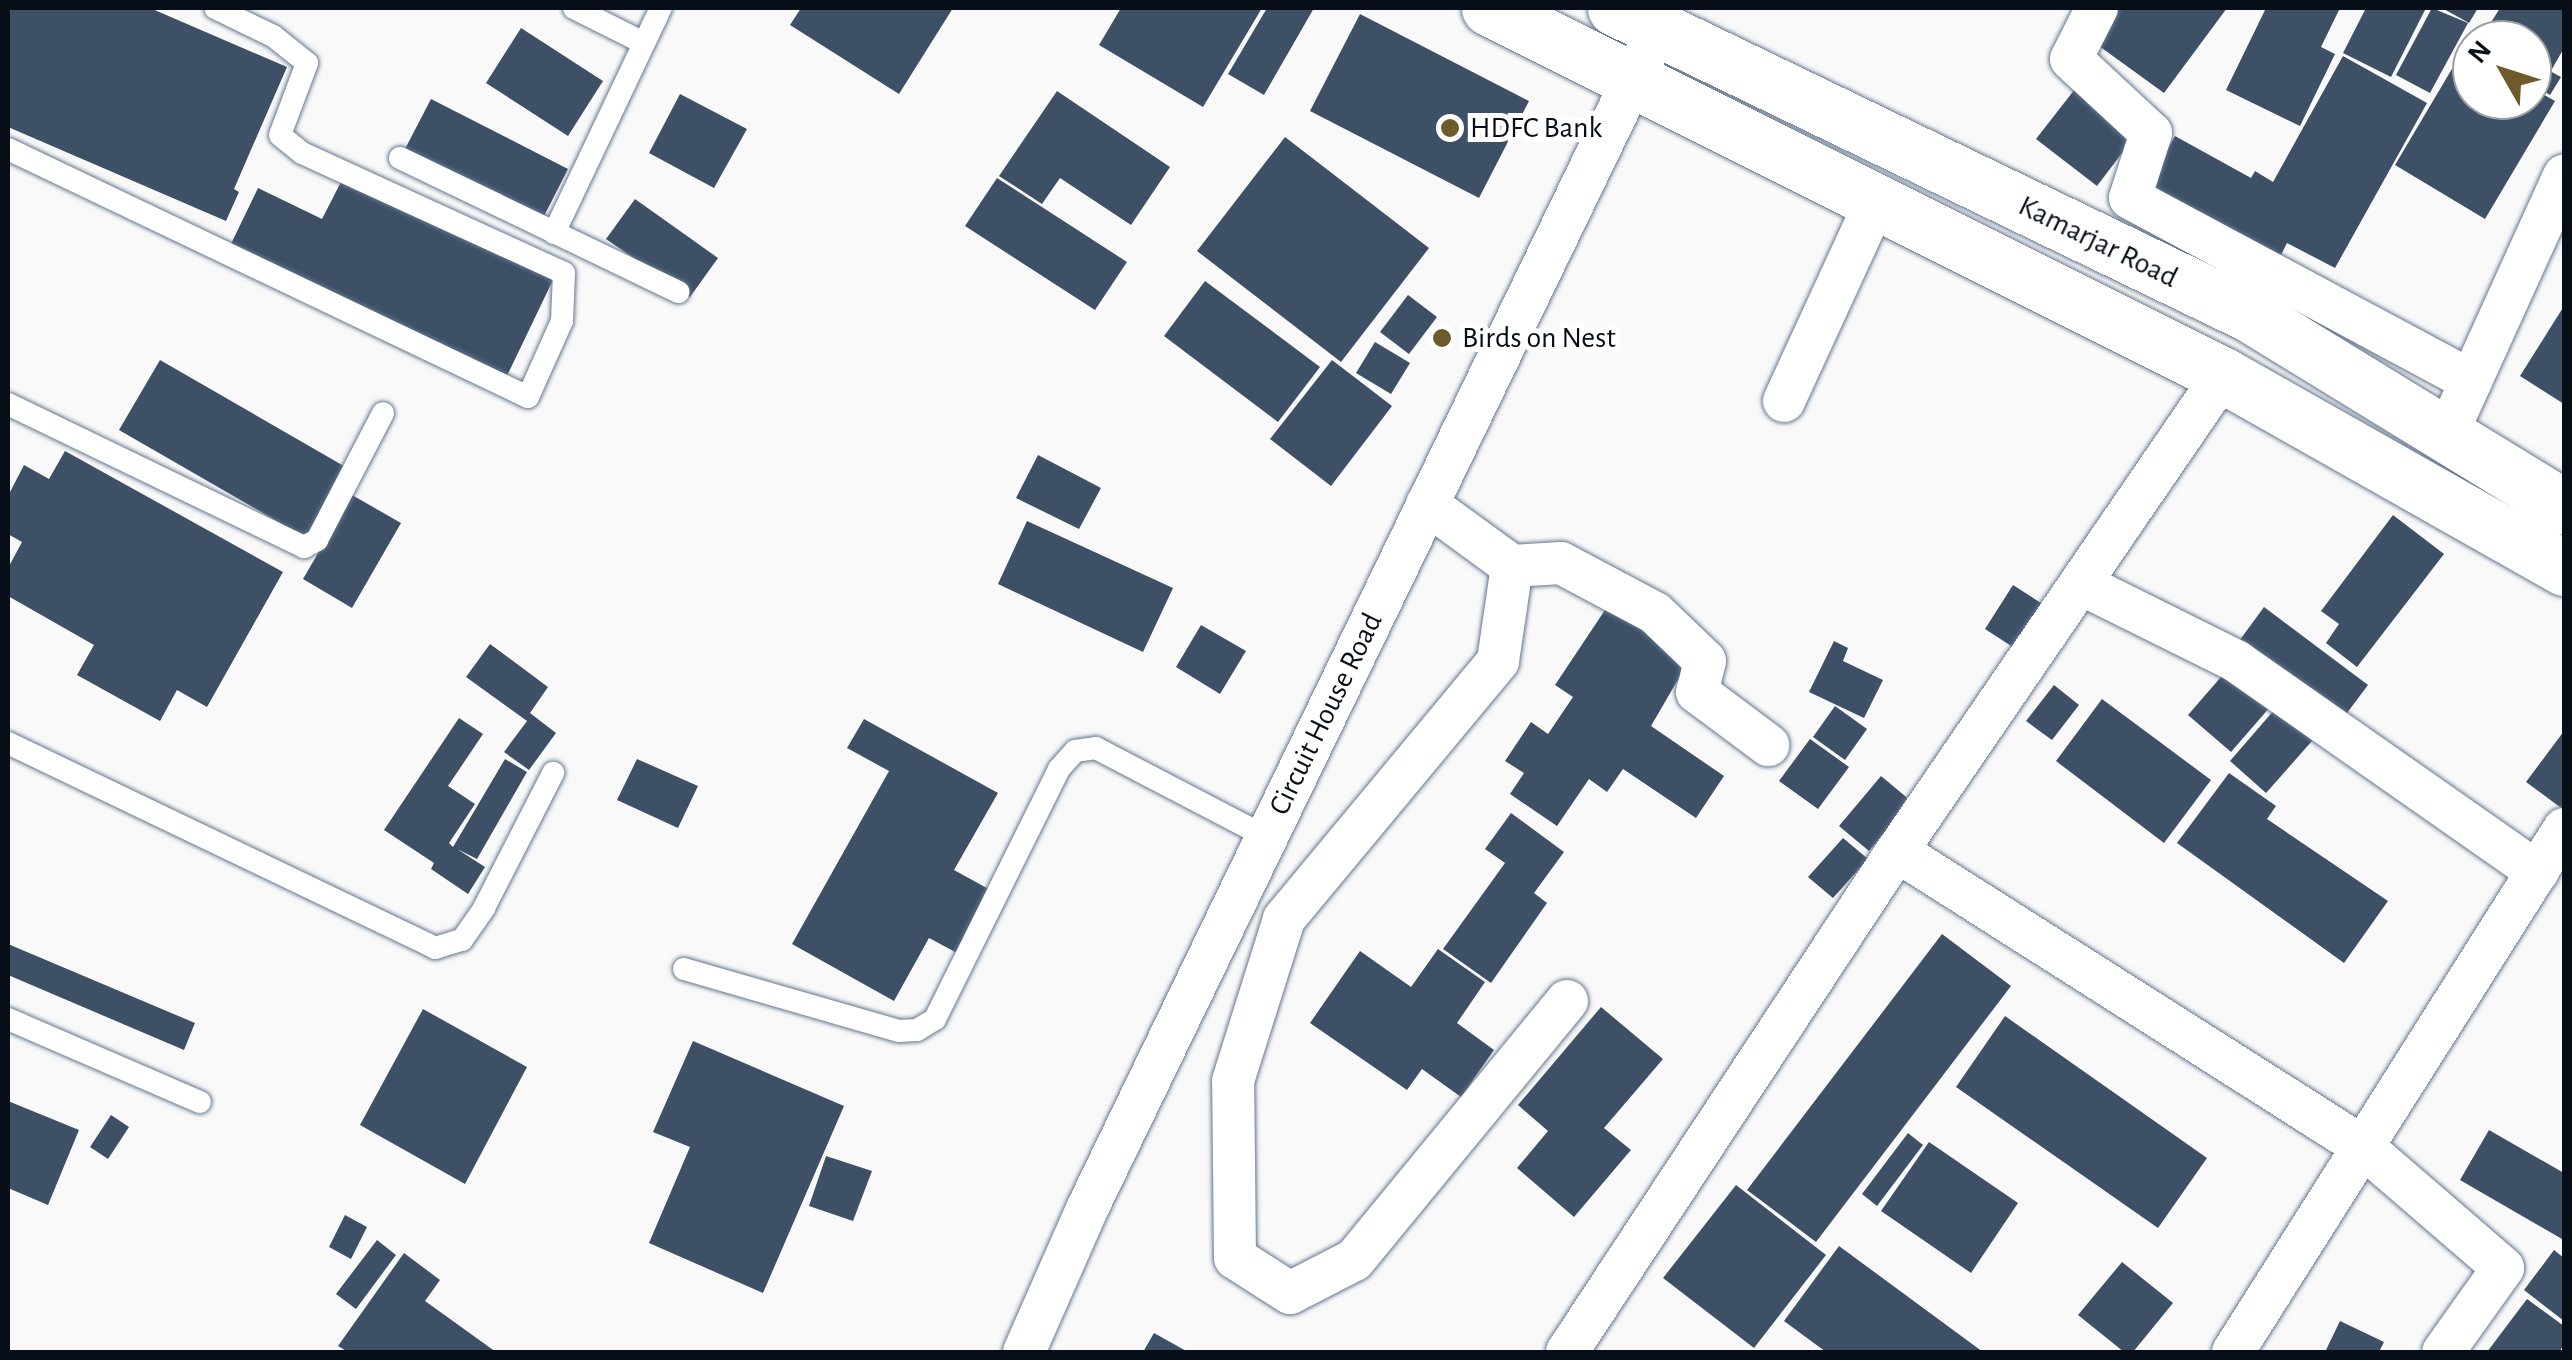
<!DOCTYPE html>
<style>
body{margin:0}
#map{position:relative;width:2572px;height:1360px;overflow:hidden;background:#f9f9f9;font-family:"Alegreya Sans",sans-serif}
div>[style]{position:absolute}
[style*='--x']{left:calc(var(--x)*1px);top:calc(var(--y)*1px);width:calc(var(--w)*1px);rotate:calc(var(--a)*1deg)}
.building>*{inset:0;background:#3d5066}
.roads{filter:drop-shadow(0 0 2px #63778f) drop-shadow(0 0 2px #63778f)}
.lane>*{height:22px;margin:-11px;padding:0 11px;transform-origin:11px;border-radius:11px;background:#fff}
.street>*{height:42px;margin:-21px;padding:0 21px;transform-origin:21px;border-radius:21px;background:#fff}
.secondary>*{height:55px;margin:-27.5px;padding:0 27.5px;transform-origin:27.5px;border-radius:27.5px;background:#fff}
.dots>*{width:28px;height:28px;translate:-50% -50%;box-sizing:border-box;border:5px solid #fff;border-radius:50%}
span{translate:-50% -50%;white-space:nowrap;text-align:center;line-height:1.15;-webkit-text-stroke:10px #fff;paint-order:stroke}
.poi-label{font-size:30px;color:#070e17}
.left{translate:0 -50%;text-align:left}
.street-label{font-size:30px;color:#070e17}
.frame{position:absolute;inset:0;border:10px solid #070e17;pointer-events:none}
.north{position:absolute;left:2452px;top:20px;width:100px;height:100px;box-sizing:border-box;background:#fff;border:2px solid #9c9fa2;border-radius:50%;rotate:309deg;font-size:28px;font-weight:700;line-height:40px;text-align:center;color:#070e17}
.north::after{content:'';display:block;margin:auto;width:35px;height:45px;background:#6e5b2a;clip-path:polygon(50% 0,100% 100%,50% 72%,0 100%)}
</style>
<div id="map">
<div class="building">
<i style="clip-path:polygon(8px 8px,150px 8px,287px 67px,234px 189px,239px 192px,226px 221px,8px 127px)"></i>
<i style="clip-path:polygon(801px 8px,953px 8px,899px 94px,790px 25px)"></i>
<i style="clip-path:polygon(1121px 8px,1262px 8px,1203px 107px,1099px 45px)"></i>
<i style="clip-path:polygon(1267px 8px,1314px 8px,1264px 95px,1228px 74px)"></i>
<i style="clip-path:polygon(2110px 8px,2227px 8px,2164px 93px,2088px 38px)"></i>
<i style="clip-path:polygon(2266px 8px,2340px 8px,2321px 47px,2335px 54px,2300px 126px,2226px 90px)"></i>
<i style="clip-path:polygon(2366px 8px,2426px 8px,2391px 77px,2343px 53px)"></i>
<i style="clip-path:polygon(2432px 8px,2468px 23px,2430px 93px,2396px 75px)"></i>
<i style="clip-path:polygon(2442px 8px,2478px 8px,2469px 23px)"></i>
<i style="clip-path:polygon(2500px 8px,2564px 8px,2564px 48px,2552px 69px,2536px 59px,2532px 65px,2532px 40px,2480px 40px)"></i>
<i style="clip-path:polygon(1360px 14px,1529px 101px,1479px 198px,1310px 111px)"></i>
<i style="clip-path:polygon(521px 28px,603px 81px,568px 136px,486px 83px)"></i>
<i style="clip-path:polygon(2472px 54px,2472px 100px,2532px 100px,2532px 88px,2555px 101px,2485px 219px,2395px 165px,2459px 57px,2467px 62px)"></i>
<i style="clip-path:polygon(2343px 56px,2427px 103px,2335px 268px,2287px 243px,2280px 257px,2148px 184px,2175px 136px,2251px 178px,2255px 171px,2273px 182px)"></i>
<i style="clip-path:polygon(2537px 64px,2561px 77px,2550px 95px,2532px 84px)"></i>
<i style="clip-path:polygon(2075px 89px,2135px 136px,2097px 186px,2036px 139px)"></i>
<i style="clip-path:polygon(1057px 91px,1170px 167px,1131px 225px,1060px 178px,1042px 204px,999px 176px)"></i>
<i style="clip-path:polygon(680px 94px,747px 129px,714px 188px,649px 153px)"></i>
<i style="clip-path:polygon(431px 99px,568px 169px,542px 220px,405px 149px)"></i>
<i style="clip-path:polygon(1285px 137px,1429px 248px,1341px 362px,1197px 251px)"></i>
<i style="clip-path:polygon(997px 178px,1127px 262px,1095px 310px,965px 226px)"></i>
<i style="clip-path:polygon(342px 180px,553px 280px,505px 380px,229px 248px,258px 188px,322px 219px)"></i>
<i style="clip-path:polygon(635px 199px,718px 258px,690px 297px,606px 239px)"></i>
<i style="clip-path:polygon(1205px 281px,1320px 367px,1278px 422px,1164px 336px)"></i>
<i style="clip-path:polygon(1408px 295px,1437px 317px,1409px 354px,1380px 332px)"></i>
<i style="clip-path:polygon(2564px 306px,2564px 404px,2520px 376px)"></i>
<i style="clip-path:polygon(1375px 342px,1410px 363px,1391px 394px,1356px 373px)"></i>
<i style="clip-path:polygon(160px 360px,349px 469px,308px 539px,119px 430px)"></i>
<i style="clip-path:polygon(1332px 360px,1392px 406px,1331px 486px,1270px 439px)"></i>
<i style="clip-path:polygon(65px 451px,283px 572px,207px 707px,177px 690px,160px 721px,77px 675px,94px 645px,8px 596px,8px 568px,22px 542px,8px 534px,8px 496px,24px 465px,49px 479px)"></i>
<i style="clip-path:polygon(1038px 455px,1101px 488px,1079px 529px,1016px 498px)"></i>
<i style="clip-path:polygon(352px 495px,401px 523px,352px 608px,303px 579px)"></i>
<i style="clip-path:polygon(2393px 515px,2444px 554px,2357px 667px,2326px 643px,2339px 624px,2321px 611px)"></i>
<i style="clip-path:polygon(1027px 521px,1173px 588px,1143px 652px,998px 584px)"></i>
<i style="clip-path:polygon(2013px 585px,2047px 607px,2019px 651px,1985px 629px)"></i>
<i style="clip-path:polygon(1609px 604px,1690px 659px,1651px 726px,1724px 776px,1696px 818px,1623px 769px,1607px 792px,1589px 779px,1557px 826px,1510px 794px,1524px 773px,1505px 761px,1531px 722px,1548px 734px,1573px 697px,1555px 685px)"></i>
<i style="clip-path:polygon(2264px 607px,2368px 685px,2338px 725px,2234px 648px)"></i>
<i style="clip-path:polygon(1201px 625px,1246px 651px,1220px 694px,1176px 667px)"></i>
<i style="clip-path:polygon(1834px 641px,1848px 648px,1843px 661px,1883px 680px,1864px 718px,1809px 692px)"></i>
<i style="clip-path:polygon(490px 644px,548px 687px,530px 713px,556px 733px,529px 770px,504px 752px,527px 721px,466px 677px)"></i>
<i style="clip-path:polygon(2227px 670px,2270px 707px,2231px 752px,2188px 715px)"></i>
<i style="clip-path:polygon(2054px 685px,2079px 705px,2052px 740px,2026px 721px)"></i>
<i style="clip-path:polygon(2102px 699px,2211px 780px,2164px 843px,2056px 761px)"></i>
<i style="clip-path:polygon(1835px 706px,1867px 729px,1845px 760px,1813px 737px)"></i>
<i style="clip-path:polygon(2275px 709px,2312px 741px,2266px 793px,2230px 761px)"></i>
<i style="clip-path:polygon(459px 718px,483px 734px,448px 786px,475px 804px,449px 843px,453px 847px,505px 759px,527px 772px,477px 859px,457px 849px,485px 867px,468px 894px,431px 869px,434px 863px,384px 830px)"></i>
<i style="clip-path:polygon(864px 719px,998px 793px,954px 870px,994px 892px,959px 954px,929px 938px,894px 1001px,792px 944px,889px 771px,847px 748px)"></i>
<i style="clip-path:polygon(2564px 731px,2564px 810px,2526px 782px)"></i>
<i style="clip-path:polygon(1810px 739px,1849px 767px,1818px 809px,1779px 781px)"></i>
<i style="clip-path:polygon(637px 759px,698px 786px,678px 828px,617px 800px)"></i>
<i style="clip-path:polygon(2229px 773px,2276px 806px,2267px 819px,2388px 901px,2344px 963px,2177px 843px)"></i>
<i style="clip-path:polygon(1881px 776px,1911px 801px,1869px 851px,1839px 826px)"></i>
<i style="clip-path:polygon(1511px 813px,1564px 852px,1534px 893px,1547px 903px,1491px 983px,1443px 949px,1505px 863px,1485px 849px)"></i>
<i style="clip-path:polygon(1843px 838px,1868px 859px,1833px 898px,1808px 877px)"></i>
<i style="clip-path:polygon(1942px 934px,2011px 986px,1816px 1242px,1747px 1190px)"></i>
<i style="clip-path:polygon(8px 944px,195px 1023px,184px 1050px,8px 975px)"></i>
<i style="clip-path:polygon(1438px 949px,1485px 982px,1457px 1023px,1494px 1050px,1461px 1097px,1422px 1069px,1407px 1090px,1310px 1023px,1360px 951px,1411px 987px)"></i>
<i style="clip-path:polygon(1601px 1007px,1663px 1059px,1604px 1128px,1631px 1150px,1574px 1217px,1517px 1168px,1548px 1131px,1518px 1105px)"></i>
<i style="clip-path:polygon(423px 1009px,527px 1067px,465px 1184px,360px 1125px)"></i>
<i style="clip-path:polygon(2005px 1016px,2207px 1158px,2158px 1228px,1956px 1087px)"></i>
<i style="clip-path:polygon(693px 1041px,844px 1106px,763px 1293px,649px 1243px,690px 1147px,653px 1132px)"></i>
<i style="clip-path:polygon(8px 1101px,79px 1130px,48px 1205px,8px 1188px)"></i>
<i style="clip-path:polygon(111px 1115px,129px 1127px,108px 1159px,90px 1147px)"></i>
<i style="clip-path:polygon(2489px 1130px,2564px 1173px,2562px 1239px,2460px 1180px)"></i>
<i style="clip-path:polygon(1908px 1133px,1923px 1145px,1877px 1206px,1862px 1194px)"></i>
<i style="clip-path:polygon(1929px 1142px,2018px 1203px,1971px 1273px,1881px 1211px)"></i>
<i style="clip-path:polygon(826px 1156px,872px 1171px,853px 1221px,809px 1206px)"></i>
<i style="clip-path:polygon(1736px 1185px,1826px 1255px,1754px 1348px,1663px 1278px)"></i>
<i style="clip-path:polygon(345px 1215px,367px 1227px,351px 1259px,329px 1247px)"></i>
<i style="clip-path:polygon(377px 1240px,396px 1255px,356px 1309px,336px 1294px)"></i>
<i style="clip-path:polygon(1839px 1246px,1983px 1352px,1826px 1352px,1784px 1321px)"></i>
<i style="clip-path:polygon(2554px 1250px,2564px 1258px,2564px 1321px,2524px 1290px)"></i>
<i style="clip-path:polygon(404px 1253px,440px 1280px,425px 1301px,496px 1352px,348px 1352px,338px 1346px)"></i>
<i style="clip-path:polygon(2122px 1262px,2173px 1303px,2133px 1352px,2124px 1352px,2078px 1315px)"></i>
<i style="clip-path:polygon(2527px 1299px,2564px 1326px,2564px 1345px,2559px 1352px,2487px 1352px)"></i>
<i style="clip-path:polygon(2340px 1321px,2384px 1342px,2379px 1352px,2325px 1352px)"></i>
<i style="clip-path:polygon(1154px 1333px,1188px 1352px,1143px 1352px)"></i>
</div>
<div class="roads">
<div class="lane">
<i style="--x:574;--y:8;--w:78;--a:26.6"></i>
<i style="--x:8;--y:149;--w:576;--a:25.5"></i>
<i style="--x:528;--y:397;--w:83;--a:-65.9"></i>
<i style="--x:562;--y:321;--w:48;--a:-87.6"></i>
<i style="--x:564;--y:273;--w:288;--a:-155.4"></i>
<i style="--x:302;--y:153;--w:28;--a:-141"></i>
<i style="--x:280;--y:135;--w:77;--a:-69.4"></i>
<i style="--x:307;--y:63;--w:43;--a:-141.5"></i>
<i style="--x:273;--y:36;--w:64;--a:-154.2"></i>
<i style="--x:400;--y:158;--w:309;--a:25.7"></i>
<i style="--x:554;--y:233;--w:249;--a:-64.6"></i>
<i style="--x:8;--y:404;--w:329;--a:25.8"></i>
<i style="--x:304;--y:547;--w:15;--a:-28"></i>
<i style="--x:317;--y:540;--w:143;--a:-62.5"></i>
<i style="--x:8;--y:743;--w:474;--a:25.6"></i>
<i style="--x:435;--y:948;--w:28;--a:-17"></i>
<i style="--x:462;--y:940;--w:39;--a:-55"></i>
<i style="--x:484;--y:908;--w:152;--a:-62.9"></i>
<i style="--x:684;--y:969;--w:224;--a:16.1"></i>
<i style="--x:899;--y:1031;--w:18;--a:-3"></i>
<i style="--x:917;--y:1030;--w:21;--a:-31"></i>
<i style="--x:935;--y:1019;--w:279;--a:-63.6"></i>
<i style="--x:1059;--y:769;--w:24;--a:-48"></i>
<i style="--x:1075;--y:751;--w:21;--a:-8"></i>
<i style="--x:1096;--y:748;--w:192;--a:27.6"></i>
<i style="--x:8;--y:1019;--w:209;--a:23.4"></i>
</div>
<div class="street">
<i style="--x:2097;--y:8;--w:57;--a:117"></i>
<i style="--x:2071;--y:59;--w:109;--a:42.8"></i>
<i style="--x:2151;--y:133;--w:68;--a:107.9"></i>
<i style="--x:2130;--y:198;--w:387;--a:28.2"></i>
<i style="--x:1784;--y:401;--w:220;--a:-65.3"></i>
<i style="--x:2446;--y:436;--w:286;--a:-65.6"></i>
<i style="--x:1427;--y:504;--w:105;--a:36.1"></i>
<i style="--x:2081;--y:584;--w:173;--a:26.4"></i>
<i style="--x:2236;--y:661;--w:368;--a:35"></i>
<i style="--x:1897;--y:851;--w:552;--a:32.42"></i>
<i style="--x:2363;--y:1147;--w:185;--a:40.8"></i>
<i style="--x:2503;--y:1268;--w:103;--a:125.5"></i>
<i style="--x:1567;--y:1001;--w:335;--a:129.4"></i>
<i style="--x:1354;--y:1260;--w:72;--a:152.7"></i>
<i style="--x:1290;--y:1293;--w:65;--a:-147.5"></i>
<i style="--x:1235;--y:1258;--w:177;--a:-90.6"></i>
<i style="--x:1233;--y:1081;--w:170;--a:-72.5"></i>
<i style="--x:1284;--y:919;--w:335;--a:-50.3"></i>
<i style="--x:1498;--y:661;--w:96;--a:-81.6"></i>
<i style="--x:1512;--y:566;--w:49;--a:-3.5"></i>
<i style="--x:1561;--y:563;--w:106;--a:28"></i>
<i style="--x:1655;--y:613;--w:69;--a:43.8"></i>
<i style="--x:1705;--y:661;--w:32;--a:104"></i>
<i style="--x:1697;--y:692;--w:89;--a:36.7"></i>
<i style="--x:1024;--y:1352;--w:156;--a:-66.2"></i>
<i style="--x:1087;--y:1209;--w:1310;--a:-64.2"></i>
<i style="--x:1567;--y:1352;--w:600;--a:-56.63"></i>
<i style="--x:1897;--y:851;--w:577;--a:-55.59"></i>
<i style="--x:2233;--y:1352;--w:619;--a:-57.67"></i>
</div>
<div class="secondary">
<i style="--x:1489;--y:8;--w:821;--a:26.57"></i>
<i style="--x:2223;--y:375;--w:392;--a:29.5"></i>
<i style="--x:1615;--y:8;--w:704;--a:25.76"></i>
<i style="--x:2249;--y:314;--w:369;--a:31.5"></i>
</div>
</div>
<div class="dots">
<i style="left:1450px;top:128px;background:#6e5b2a"></i>
<i style="left:1442px;top:338px;background:#6e5b2a"></i>
</div>
<div class="poi-label">
<span class="left" style="left:1470px;top:128px">HDFC Bank</span>
<span class="left" style="left:1462px;top:338px">Birds on Nest</span>
</div>
<div class="street-label">
<span style="left:2098px;top:242px;rotate:26deg">Kamarjar Road</span>
<span style="left:1326px;top:714px;rotate:-64deg">Circuit House Road</span>
</div>
<div class="frame"></div>
<div class="north">N</div>
</div>
